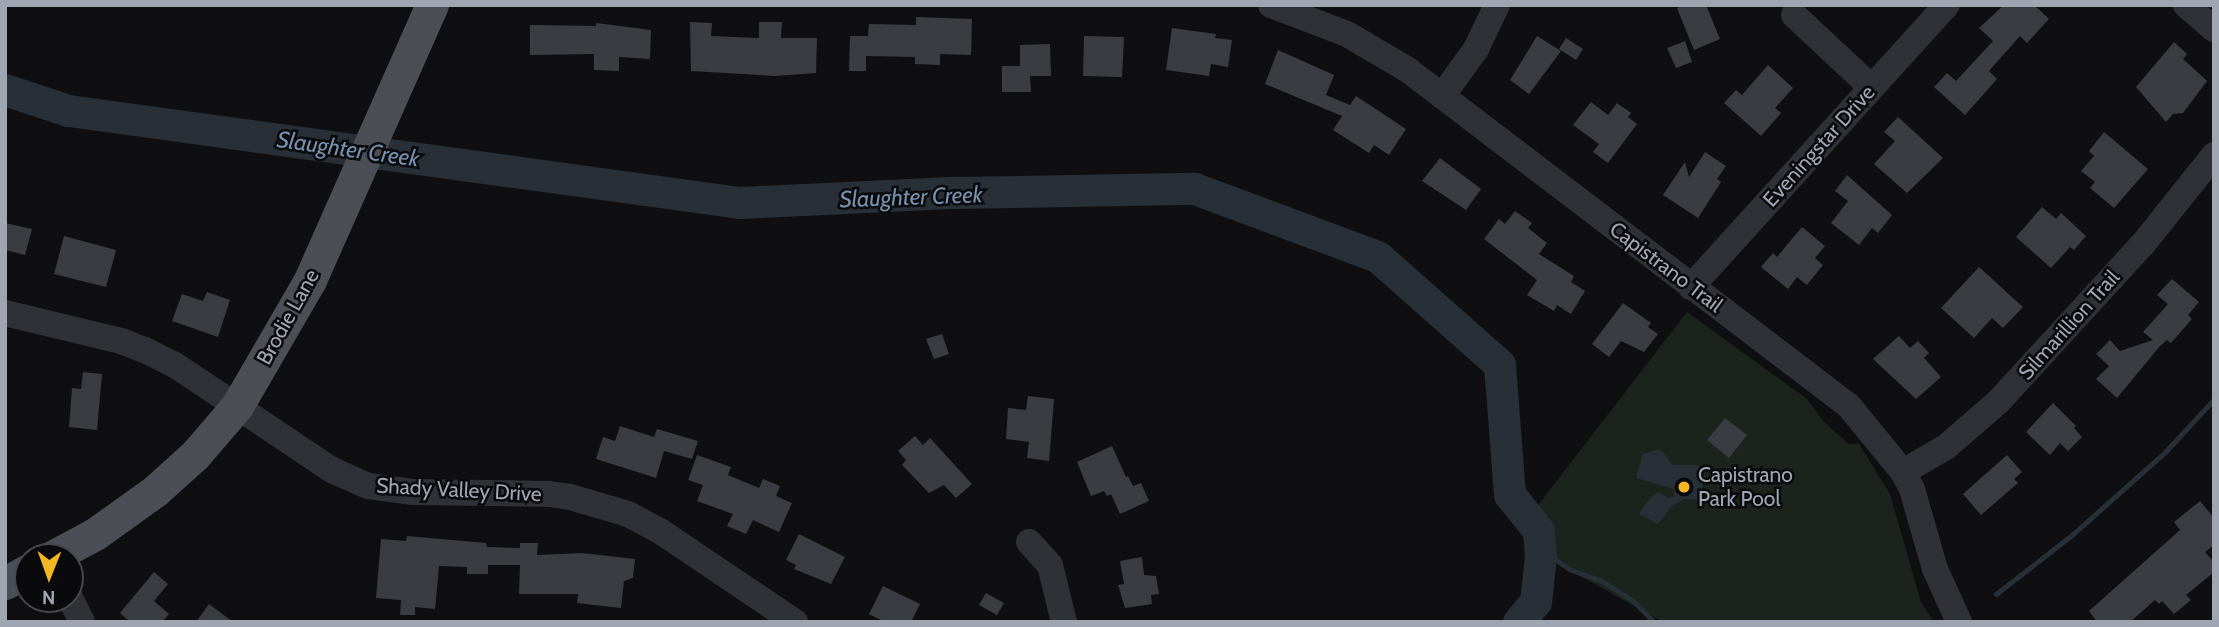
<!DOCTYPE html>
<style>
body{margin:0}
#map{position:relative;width:2219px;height:627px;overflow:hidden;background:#0f0f11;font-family:Cabin,sans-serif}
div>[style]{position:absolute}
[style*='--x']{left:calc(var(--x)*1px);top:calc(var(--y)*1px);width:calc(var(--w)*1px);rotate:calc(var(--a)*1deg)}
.green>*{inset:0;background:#1c231d}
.water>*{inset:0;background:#282f36}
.stream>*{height:5px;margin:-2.5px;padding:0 2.5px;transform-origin:2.5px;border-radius:2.5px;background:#282f36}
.river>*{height:32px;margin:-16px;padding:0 16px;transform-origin:16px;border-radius:16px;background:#282f36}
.building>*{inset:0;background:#3b3c41}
.minor>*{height:26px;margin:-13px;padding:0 13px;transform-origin:13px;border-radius:13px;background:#303136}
.major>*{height:33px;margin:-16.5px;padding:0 16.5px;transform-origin:16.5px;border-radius:16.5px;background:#4c4e55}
.dots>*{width:19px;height:19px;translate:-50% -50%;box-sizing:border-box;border:4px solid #0a0a0c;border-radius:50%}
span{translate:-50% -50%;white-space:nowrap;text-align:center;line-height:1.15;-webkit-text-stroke:5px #0a0a0c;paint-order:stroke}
.street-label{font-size:21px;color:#a0a5b2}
.poi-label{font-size:21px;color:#a0a5b2}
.left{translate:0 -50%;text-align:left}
.water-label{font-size:23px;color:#7691ae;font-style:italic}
.frame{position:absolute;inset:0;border:7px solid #a0a5b2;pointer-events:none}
.north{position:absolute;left:14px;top:543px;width:70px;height:70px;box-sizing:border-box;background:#0a0a0c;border:2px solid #46484e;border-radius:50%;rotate:181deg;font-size:19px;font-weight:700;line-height:28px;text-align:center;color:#a0a5b2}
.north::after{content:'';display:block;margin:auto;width:24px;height:32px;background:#f3b725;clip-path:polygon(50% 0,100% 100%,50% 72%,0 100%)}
</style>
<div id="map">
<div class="green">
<i style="clip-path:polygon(1687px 312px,1807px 399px,1824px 422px,1849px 444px,1859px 444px,1890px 494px,1921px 602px,1934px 622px,1663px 622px,1544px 556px,1535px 509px)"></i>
</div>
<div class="water">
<i style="clip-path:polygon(1660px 449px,1673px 465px,1697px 465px,1705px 476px,1699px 500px,1685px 499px,1673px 505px,1658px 524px,1639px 514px,1651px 497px,1659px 492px,1668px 498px,1674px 496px,1674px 489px,1636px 478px,1643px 454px)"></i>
</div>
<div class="stream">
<i style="--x:1540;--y:543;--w:18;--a:49"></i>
<i style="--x:1552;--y:557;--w:21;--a:35"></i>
<i style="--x:1569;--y:569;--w:33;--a:20"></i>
<i style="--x:1600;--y:580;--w:39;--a:32"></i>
<i style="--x:1633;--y:601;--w:30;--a:45"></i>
<i style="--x:1996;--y:594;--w:98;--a:-37.9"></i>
<i style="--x:2073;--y:534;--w:125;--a:-41.7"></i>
<i style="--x:2166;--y:451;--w:71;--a:-47.3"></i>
</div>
<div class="river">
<i style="--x:5;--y:90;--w:67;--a:18.2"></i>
<i style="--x:69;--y:111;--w:677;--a:7.81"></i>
<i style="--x:740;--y:203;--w:216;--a:-2.7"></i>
<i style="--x:956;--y:193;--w:239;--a:-1"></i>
<i style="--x:1195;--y:189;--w:195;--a:20.4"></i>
<i style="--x:1378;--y:257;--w:163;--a:41.5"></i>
<i style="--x:1500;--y:365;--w:130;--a:85.6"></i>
<i style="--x:1510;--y:495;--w:46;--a:51.1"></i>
<i style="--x:1539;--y:531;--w:26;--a:86"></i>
<i style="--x:1541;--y:557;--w:45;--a:96.3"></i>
<i style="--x:1536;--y:602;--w:26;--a:130"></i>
</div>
<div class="building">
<i style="clip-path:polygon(1685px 5px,1706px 5px,1720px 39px,1694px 50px,1677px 8px)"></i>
<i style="clip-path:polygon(2004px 5px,2034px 5px,2049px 19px,2027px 43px,2020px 36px,1989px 71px,1997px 79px,1965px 115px,1934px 87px,1947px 73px,1956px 81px,1993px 41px,1979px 28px)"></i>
<i style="clip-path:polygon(916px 17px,972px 19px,971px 55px,940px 54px,940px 65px,915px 64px,915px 57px,866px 56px,866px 71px,849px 71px,850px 36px,868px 36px,869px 24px,916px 25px)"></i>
<i style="clip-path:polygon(690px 22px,712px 23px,711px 36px,759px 38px,759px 22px,782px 22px,781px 38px,817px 38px,816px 73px,775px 76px,691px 71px)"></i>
<i style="clip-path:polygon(596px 23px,651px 30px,650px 59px,619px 57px,619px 71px,594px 70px,594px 54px,530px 55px,530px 25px,596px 26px)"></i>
<i style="clip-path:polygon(1172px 28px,1216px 34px,1215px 38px,1232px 40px,1228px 67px,1211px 64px,1209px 76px,1166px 70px)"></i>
<i style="clip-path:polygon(1084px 36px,1124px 37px,1122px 77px,1083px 76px)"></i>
<i style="clip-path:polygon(1537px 36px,1561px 51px,1529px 94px,1510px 80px)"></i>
<i style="clip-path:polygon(1566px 38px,1583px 49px,1576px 60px,1559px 49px)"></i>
<i style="clip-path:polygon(1685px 41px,1692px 62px,1676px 68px,1667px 48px)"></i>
<i style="clip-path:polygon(2174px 42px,2187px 54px,2183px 59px,2207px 81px,2183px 113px,2173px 114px,2166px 122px,2136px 87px)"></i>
<i style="clip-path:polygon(1050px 44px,1051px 76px,1030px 76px,1031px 92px,1002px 92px,1002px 66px,1020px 66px,1020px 45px)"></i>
<i style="clip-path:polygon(1278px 50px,1334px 75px,1326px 95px,1350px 105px,1356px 96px,1406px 129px,1389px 155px,1374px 145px,1369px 153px,1333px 130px,1342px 116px,1265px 84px)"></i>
<i style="clip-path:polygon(1768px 65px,1793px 88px,1775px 108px,1781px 113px,1761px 136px,1724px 103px,1736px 90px,1742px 95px)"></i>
<i style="clip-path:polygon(1591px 102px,1608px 115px,1617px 103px,1631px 113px,1628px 117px,1637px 124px,1608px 163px,1593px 152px,1599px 144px,1573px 125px)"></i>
<i style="clip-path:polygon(1898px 117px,1943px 158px,1907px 193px,1874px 164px,1895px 141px,1884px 132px)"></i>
<i style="clip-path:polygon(2104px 132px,2148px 169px,2114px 208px,2090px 188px,2095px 182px,2081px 171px,2094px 156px,2089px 151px)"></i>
<i style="clip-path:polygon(1705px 152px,1726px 166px,1717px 179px,1721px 182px,1698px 218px,1663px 195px,1685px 162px,1689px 177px)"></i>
<i style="clip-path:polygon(1440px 158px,1481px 189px,1466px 210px,1422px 181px)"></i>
<i style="clip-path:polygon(1847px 175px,1892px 215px,1878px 233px,1872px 228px,1859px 245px,1831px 223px,1848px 201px,1835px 191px)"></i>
<i style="clip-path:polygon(2042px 207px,2056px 219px,2061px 213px,2086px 236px,2074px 250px,2070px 247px,2051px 268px,2016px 237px)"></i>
<i style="clip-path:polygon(1515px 211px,1532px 223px,1528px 228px,1547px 243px,1539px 254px,1574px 276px,1571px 282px,1585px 291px,1571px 314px,1557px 305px,1554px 311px,1527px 295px,1537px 280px,1484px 239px,1499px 219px,1505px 224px)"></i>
<i style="clip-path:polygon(5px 223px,32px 229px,25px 255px,5px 250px)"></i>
<i style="clip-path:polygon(1802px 227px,1825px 246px,1815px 258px,1823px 265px,1807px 285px,1797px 277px,1788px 289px,1761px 267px,1773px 253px,1777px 257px)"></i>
<i style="clip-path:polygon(64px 236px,116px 250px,106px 287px,54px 274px)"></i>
<i style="clip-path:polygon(1979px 267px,2023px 307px,2003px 328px,1992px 318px,1974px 338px,1941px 308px)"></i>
<i style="clip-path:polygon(2172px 279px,2199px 302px,2188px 315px,2192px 319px,2171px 343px,2167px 340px,2160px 346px,2117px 398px,2096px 379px,2109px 366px,2096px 354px,2110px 340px,2120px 351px,2153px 340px,2143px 332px,2168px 304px,2157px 295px)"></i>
<i style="clip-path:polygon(207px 292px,230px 300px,218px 337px,172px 321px,182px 294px,203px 301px)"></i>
<i style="clip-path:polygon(1623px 303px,1651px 323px,1648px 327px,1658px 334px,1644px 352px,1621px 341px,1609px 357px,1592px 344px)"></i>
<i style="clip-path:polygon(942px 334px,949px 354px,934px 359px,926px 339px)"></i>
<i style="clip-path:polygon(1899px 336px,1910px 348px,1918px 341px,1929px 353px,1924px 358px,1941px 377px,1916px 399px,1873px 359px)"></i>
<i style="clip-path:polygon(83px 372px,102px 374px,97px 430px,69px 427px,72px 388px,81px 389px)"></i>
<i style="clip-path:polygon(1028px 396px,1054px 399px,1049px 461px,1027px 458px,1029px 442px,1006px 439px,1008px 408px,1026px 410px)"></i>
<i style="clip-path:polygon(2053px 403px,2076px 426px,2074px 428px,2082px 437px,2068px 451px,2060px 443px,2050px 455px,2026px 432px)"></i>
<i style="clip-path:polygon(1725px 418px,1747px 435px,1729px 458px,1707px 440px)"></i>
<i style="clip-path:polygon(620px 426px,654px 437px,657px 429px,698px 441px,692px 459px,664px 451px,656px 478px,596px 459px,603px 437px,615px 441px)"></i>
<i style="clip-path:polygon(915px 436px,923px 445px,930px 438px,972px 484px,956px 498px,944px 485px,929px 493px,902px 465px,906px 460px,898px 451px)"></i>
<i style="clip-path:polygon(1112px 446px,1126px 477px,1128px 476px,1133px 486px,1141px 483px,1149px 501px,1120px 514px,1111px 494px,1107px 496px,1104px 491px,1091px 496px,1077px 462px)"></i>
<i style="clip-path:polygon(697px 455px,731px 467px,728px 475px,759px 488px,763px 479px,780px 486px,776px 496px,792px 503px,779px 532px,753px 520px,746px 534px,727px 526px,733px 514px,697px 501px,703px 485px,688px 480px)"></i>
<i style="clip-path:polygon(2007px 455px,2022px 472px,2014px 479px,2018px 483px,1981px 515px,1963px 494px)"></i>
<i style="clip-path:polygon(2200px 501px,2214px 518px,2214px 545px,2205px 552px,2214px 562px,2214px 572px,2186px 595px,2191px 600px,2174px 614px,2162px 601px,2159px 604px,2155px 600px,2130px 622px,2097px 622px,2089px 611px,2180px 530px,2174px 522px)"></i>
<i style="clip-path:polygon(799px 534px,845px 557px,831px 584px,794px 569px,796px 565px,786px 560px)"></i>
<i style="clip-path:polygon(407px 536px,486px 543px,487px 547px,520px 548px,520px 543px,538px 543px,537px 555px,582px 553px,635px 559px,633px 578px,624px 581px,621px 608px,577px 603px,578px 594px,519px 594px,520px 565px,488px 565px,488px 574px,467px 574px,467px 567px,439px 566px,435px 609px,415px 607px,415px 615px,400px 615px,401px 600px,376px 598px,381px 539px,406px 541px)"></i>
<i style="clip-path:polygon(1142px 557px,1144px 575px,1156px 576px,1159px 594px,1151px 595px,1152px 604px,1125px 608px,1118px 585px,1124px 584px,1120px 561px)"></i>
<i style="clip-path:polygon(154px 572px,168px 584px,154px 601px,169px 614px,162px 622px,130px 622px,120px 613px)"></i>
<i style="clip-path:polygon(883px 586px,920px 604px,911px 622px,885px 622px,869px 614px)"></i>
<i style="clip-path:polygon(986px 593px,1004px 603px,997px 615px,979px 605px)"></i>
<i style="clip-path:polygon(209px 604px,233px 622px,196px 622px)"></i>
</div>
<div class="minor">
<i style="--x:1271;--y:5;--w:81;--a:20.9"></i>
<i style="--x:1347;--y:34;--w:71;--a:30.5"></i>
<i style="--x:1408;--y:70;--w:554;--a:37.3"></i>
<i style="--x:1849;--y:406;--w:85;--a:50.7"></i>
<i style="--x:1903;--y:472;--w:19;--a:62"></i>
<i style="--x:1912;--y:489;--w:83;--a:74"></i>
<i style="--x:1935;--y:569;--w:58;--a:65.6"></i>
<i style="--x:2186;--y:5;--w:37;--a:41"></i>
<i style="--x:1794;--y:15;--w:105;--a:43.1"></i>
<i style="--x:1442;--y:96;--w:58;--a:-54.1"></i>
<i style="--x:1476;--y:49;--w:49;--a:-64.5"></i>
<i style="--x:1691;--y:287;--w:381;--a:-47.8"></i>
<i style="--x:5;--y:313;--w:119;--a:13.6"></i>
<i style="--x:121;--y:341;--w:26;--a:21"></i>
<i style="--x:145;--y:350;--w:34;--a:27"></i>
<i style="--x:175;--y:365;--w:189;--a:33.8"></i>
<i style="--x:332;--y:470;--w:39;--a:24"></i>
<i style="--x:368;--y:486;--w:44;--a:7.8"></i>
<i style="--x:412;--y:492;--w:137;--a:0.8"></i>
<i style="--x:549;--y:494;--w:21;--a:8"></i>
<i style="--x:570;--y:497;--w:60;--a:16.3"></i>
<i style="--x:628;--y:514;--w:36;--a:28"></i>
<i style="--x:660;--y:531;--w:163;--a:34"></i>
<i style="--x:1903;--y:472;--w:50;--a:-30.2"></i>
<i style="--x:1946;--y:447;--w:69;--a:-40.9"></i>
<i style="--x:1998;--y:402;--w:214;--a:-47.5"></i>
<i style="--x:2143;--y:244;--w:114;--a:-51.4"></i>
<i style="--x:1029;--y:542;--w:31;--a:48"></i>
<i style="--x:1050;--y:565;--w:59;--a:76.2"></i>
<i style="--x:70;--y:598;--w:27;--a:63"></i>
</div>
<div class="major">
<i style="--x:52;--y:557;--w:49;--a:-28.1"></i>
<i style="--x:95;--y:534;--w:74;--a:-35.6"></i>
<i style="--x:155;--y:491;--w:54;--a:-42"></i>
<i style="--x:195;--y:455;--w:65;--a:-49.4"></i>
<i style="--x:237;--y:406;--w:146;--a:-59.9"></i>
<i style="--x:310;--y:280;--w:301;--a:-66.1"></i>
<i style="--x:5;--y:583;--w:26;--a:-29"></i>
</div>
<div class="dots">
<i style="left:1684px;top:487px;background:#f3b725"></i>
</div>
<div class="street-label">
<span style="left:1819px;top:146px;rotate:-48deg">Eveningstar Drive</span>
<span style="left:1666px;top:267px;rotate:37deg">Capistrano Trail</span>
<span style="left:288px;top:317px;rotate:-61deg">Brodie Lane</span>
<span style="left:2069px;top:325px;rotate:-48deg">Silmarillion Trail</span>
<span style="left:459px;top:490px;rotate:3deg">Shady Valley Drive</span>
</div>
<div class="poi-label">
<span class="left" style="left:1698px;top:487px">Capistrano<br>Park Pool</span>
</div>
<div class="water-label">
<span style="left:348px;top:149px;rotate:8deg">Slaughter Creek</span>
<span style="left:911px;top:197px;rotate:-2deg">Slaughter Creek</span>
</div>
<div class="frame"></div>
<div class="north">N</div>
</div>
